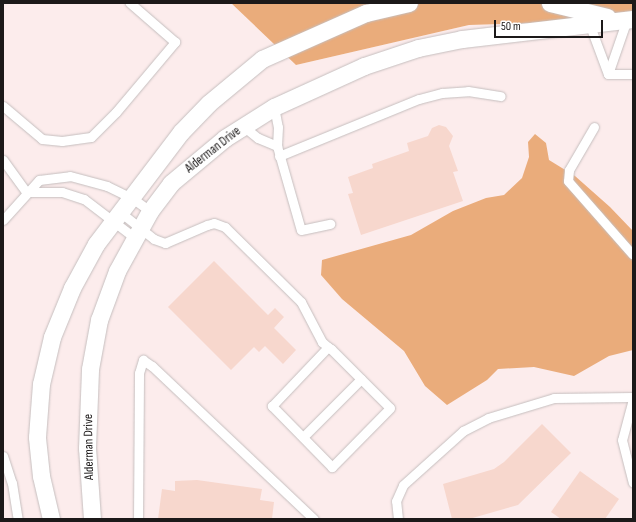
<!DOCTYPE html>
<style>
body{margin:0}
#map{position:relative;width:636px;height:522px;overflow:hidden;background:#fff9f9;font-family:"Sofia Sans Condensed",sans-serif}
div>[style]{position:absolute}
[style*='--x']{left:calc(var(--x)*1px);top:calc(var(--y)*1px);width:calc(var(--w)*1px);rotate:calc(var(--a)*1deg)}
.built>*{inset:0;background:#fcecec}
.forest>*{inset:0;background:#eaac7b}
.building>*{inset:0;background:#f7d7cd}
.roads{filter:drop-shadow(0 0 1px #c5bebe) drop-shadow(0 0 1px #c5bebe)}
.service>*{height:9px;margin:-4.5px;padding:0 4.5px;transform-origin:4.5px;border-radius:4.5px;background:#fff}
.minor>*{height:17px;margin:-8.5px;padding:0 8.5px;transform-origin:8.5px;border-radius:8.5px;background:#fff}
span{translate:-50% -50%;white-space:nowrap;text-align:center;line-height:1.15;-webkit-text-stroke:3px #fff;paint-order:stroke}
.street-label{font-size:13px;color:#1c1919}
.frame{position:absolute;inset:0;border:4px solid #1c1919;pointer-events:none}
.scale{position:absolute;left:494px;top:20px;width:109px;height:18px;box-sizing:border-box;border:2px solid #1c1919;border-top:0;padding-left:5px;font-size:12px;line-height:14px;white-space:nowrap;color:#1c1919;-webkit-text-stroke:3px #fff;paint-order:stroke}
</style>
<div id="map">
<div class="built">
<i style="clip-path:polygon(3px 3px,231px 3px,296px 65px,469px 25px,633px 20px,633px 519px,3px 519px)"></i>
</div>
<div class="forest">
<i style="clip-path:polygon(231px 3px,633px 3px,633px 20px,469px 25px,296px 65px)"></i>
<i style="clip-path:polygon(535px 134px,546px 143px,549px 160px,575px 176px,610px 207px,633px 231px,633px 350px,609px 356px,574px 376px,534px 367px,498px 369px,487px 380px,447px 405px,425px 386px,404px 351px,342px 299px,321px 275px,322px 260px,411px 235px,453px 211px,486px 198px,504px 195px,522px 178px,529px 157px,528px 142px)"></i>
</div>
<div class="building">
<i style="clip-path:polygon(439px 125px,446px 127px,453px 136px,449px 146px,458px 171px,453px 172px,463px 201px,361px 235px,348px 194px,353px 193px,348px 177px,373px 168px,372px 164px,409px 151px,407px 143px,428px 136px,432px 128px)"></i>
<i style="clip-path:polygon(214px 261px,268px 315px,275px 308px,284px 317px,274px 328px,296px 350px,283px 364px,265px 346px,259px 352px,254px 347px,231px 370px,168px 307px)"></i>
<i style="clip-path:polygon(542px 424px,571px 453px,518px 505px,469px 519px,452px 519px,443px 484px,494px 469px,504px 462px)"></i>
<i style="clip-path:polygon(580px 471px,619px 499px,605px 519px,561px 519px,551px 512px)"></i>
<i style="clip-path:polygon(197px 480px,262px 489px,260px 500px,274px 502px,272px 519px,158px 519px,162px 489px,175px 491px,175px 481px)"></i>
</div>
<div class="roads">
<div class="service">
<i style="--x:589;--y:23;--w:54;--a:69.6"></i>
<i style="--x:608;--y:74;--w:58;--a:-70.9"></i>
<i style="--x:608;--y:74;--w:25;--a:0"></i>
<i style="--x:3;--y:106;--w:51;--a:40.2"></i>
<i style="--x:42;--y:139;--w:20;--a:6"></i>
<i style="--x:62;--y:141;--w:29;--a:-8"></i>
<i style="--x:91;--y:137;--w:35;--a:-45"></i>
<i style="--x:116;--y:112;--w:92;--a:-49.9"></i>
<i style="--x:175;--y:42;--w:60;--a:-139.1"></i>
<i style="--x:274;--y:107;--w:20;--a:79"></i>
<i style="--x:278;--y:127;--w:19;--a:93"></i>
<i style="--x:277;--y:146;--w:87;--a:74.1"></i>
<i style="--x:301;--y:230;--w:30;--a:-12"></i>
<i style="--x:243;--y:126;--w:19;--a:39"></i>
<i style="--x:258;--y:138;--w:21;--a:23"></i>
<i style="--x:594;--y:127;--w:50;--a:120.2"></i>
<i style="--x:569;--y:170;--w:11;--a:95"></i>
<i style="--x:568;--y:181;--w:98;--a:48.7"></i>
<i style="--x:279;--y:156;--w:151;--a:-22.2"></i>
<i style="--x:419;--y:99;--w:24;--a:-15"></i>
<i style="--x:442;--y:93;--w:26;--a:-4"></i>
<i style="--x:468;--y:91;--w:33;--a:9"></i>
<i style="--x:3;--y:160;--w:39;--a:54"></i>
<i style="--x:26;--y:192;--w:36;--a:0"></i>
<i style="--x:62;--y:192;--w:23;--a:18"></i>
<i style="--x:84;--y:199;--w:64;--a:37.4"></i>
<i style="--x:120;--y:212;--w:43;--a:38.5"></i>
<i style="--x:154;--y:239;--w:12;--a:20"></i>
<i style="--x:165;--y:243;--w:46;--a:-23.2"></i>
<i style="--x:207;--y:225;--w:7;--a:-16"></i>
<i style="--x:214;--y:223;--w:12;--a:20"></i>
<i style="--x:225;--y:227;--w:107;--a:44.6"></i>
<i style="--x:301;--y:302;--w:45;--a:62.3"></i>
<i style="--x:322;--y:342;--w:8;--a:40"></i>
<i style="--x:328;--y:347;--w:4;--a:34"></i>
<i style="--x:331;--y:349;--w:83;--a:45"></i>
<i style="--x:390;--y:408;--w:83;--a:134.5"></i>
<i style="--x:332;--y:467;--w:86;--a:-134.5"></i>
<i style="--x:272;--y:406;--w:81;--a:-46.5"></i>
<i style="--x:3;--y:220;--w:54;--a:-48"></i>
<i style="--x:39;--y:180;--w:31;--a:-7"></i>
<i style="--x:70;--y:176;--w:38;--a:15"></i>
<i style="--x:107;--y:186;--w:28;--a:26"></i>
<i style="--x:132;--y:198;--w:22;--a:36"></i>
<i style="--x:633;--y:399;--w:42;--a:105"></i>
<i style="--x:622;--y:440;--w:44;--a:75.7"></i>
<i style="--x:303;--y:437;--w:82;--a:-45"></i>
<i style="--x:3;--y:456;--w:28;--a:72"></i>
<i style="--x:12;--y:483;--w:36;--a:81"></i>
<i style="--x:138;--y:519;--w:146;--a:-89.6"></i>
<i style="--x:139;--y:373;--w:14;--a:-73"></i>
<i style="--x:143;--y:360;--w:11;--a:34"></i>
<i style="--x:152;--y:366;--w:223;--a:43.4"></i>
<i style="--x:398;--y:519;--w:18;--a:-96"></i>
<i style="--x:396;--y:501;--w:17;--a:-66"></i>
<i style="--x:403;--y:485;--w:81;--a:-42"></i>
<i style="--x:463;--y:431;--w:28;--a:-27"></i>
<i style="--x:488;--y:418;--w:69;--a:-16.9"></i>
<i style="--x:554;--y:398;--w:79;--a:-0.7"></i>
</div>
<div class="minor">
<i style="--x:550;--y:3;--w:59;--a:13.8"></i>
<i style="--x:51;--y:519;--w:44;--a:-103.1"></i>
<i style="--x:41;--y:476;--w:39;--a:-96"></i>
<i style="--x:37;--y:437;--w:53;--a:-85.7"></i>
<i style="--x:41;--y:384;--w:48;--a:-76.8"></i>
<i style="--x:52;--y:337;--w:53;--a:-67.8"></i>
<i style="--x:72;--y:288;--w:50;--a:-61.4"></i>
<i style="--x:96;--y:244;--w:141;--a:-52.8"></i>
<i style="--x:181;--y:132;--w:40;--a:-46"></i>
<i style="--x:209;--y:103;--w:69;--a:-39.7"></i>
<i style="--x:262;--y:59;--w:114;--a:-23.9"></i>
<i style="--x:366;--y:13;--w:44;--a:-13.1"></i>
<i style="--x:92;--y:519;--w:71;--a:-94"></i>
<i style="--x:87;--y:448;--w:79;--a:-87.8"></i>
<i style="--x:90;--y:369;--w:50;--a:-79.6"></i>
<i style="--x:99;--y:320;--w:52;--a:-69.8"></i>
<i style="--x:117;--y:271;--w:68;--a:-61.2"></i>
<i style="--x:150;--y:211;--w:35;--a:-53"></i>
<i style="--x:171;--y:183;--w:70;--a:-39.8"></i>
<i style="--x:225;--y:138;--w:58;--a:-32.3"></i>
<i style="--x:274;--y:107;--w:99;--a:-24.5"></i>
<i style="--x:364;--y:66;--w:57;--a:-18.4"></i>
<i style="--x:418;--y:48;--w:45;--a:-11.6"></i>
<i style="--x:462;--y:39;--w:172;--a:-6.7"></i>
</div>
</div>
<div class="street-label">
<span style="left:213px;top:150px;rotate:-38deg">Alderman Drive</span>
<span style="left:89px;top:447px;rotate:-91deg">Alderman Drive</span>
</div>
<div class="frame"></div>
<div class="scale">50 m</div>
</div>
